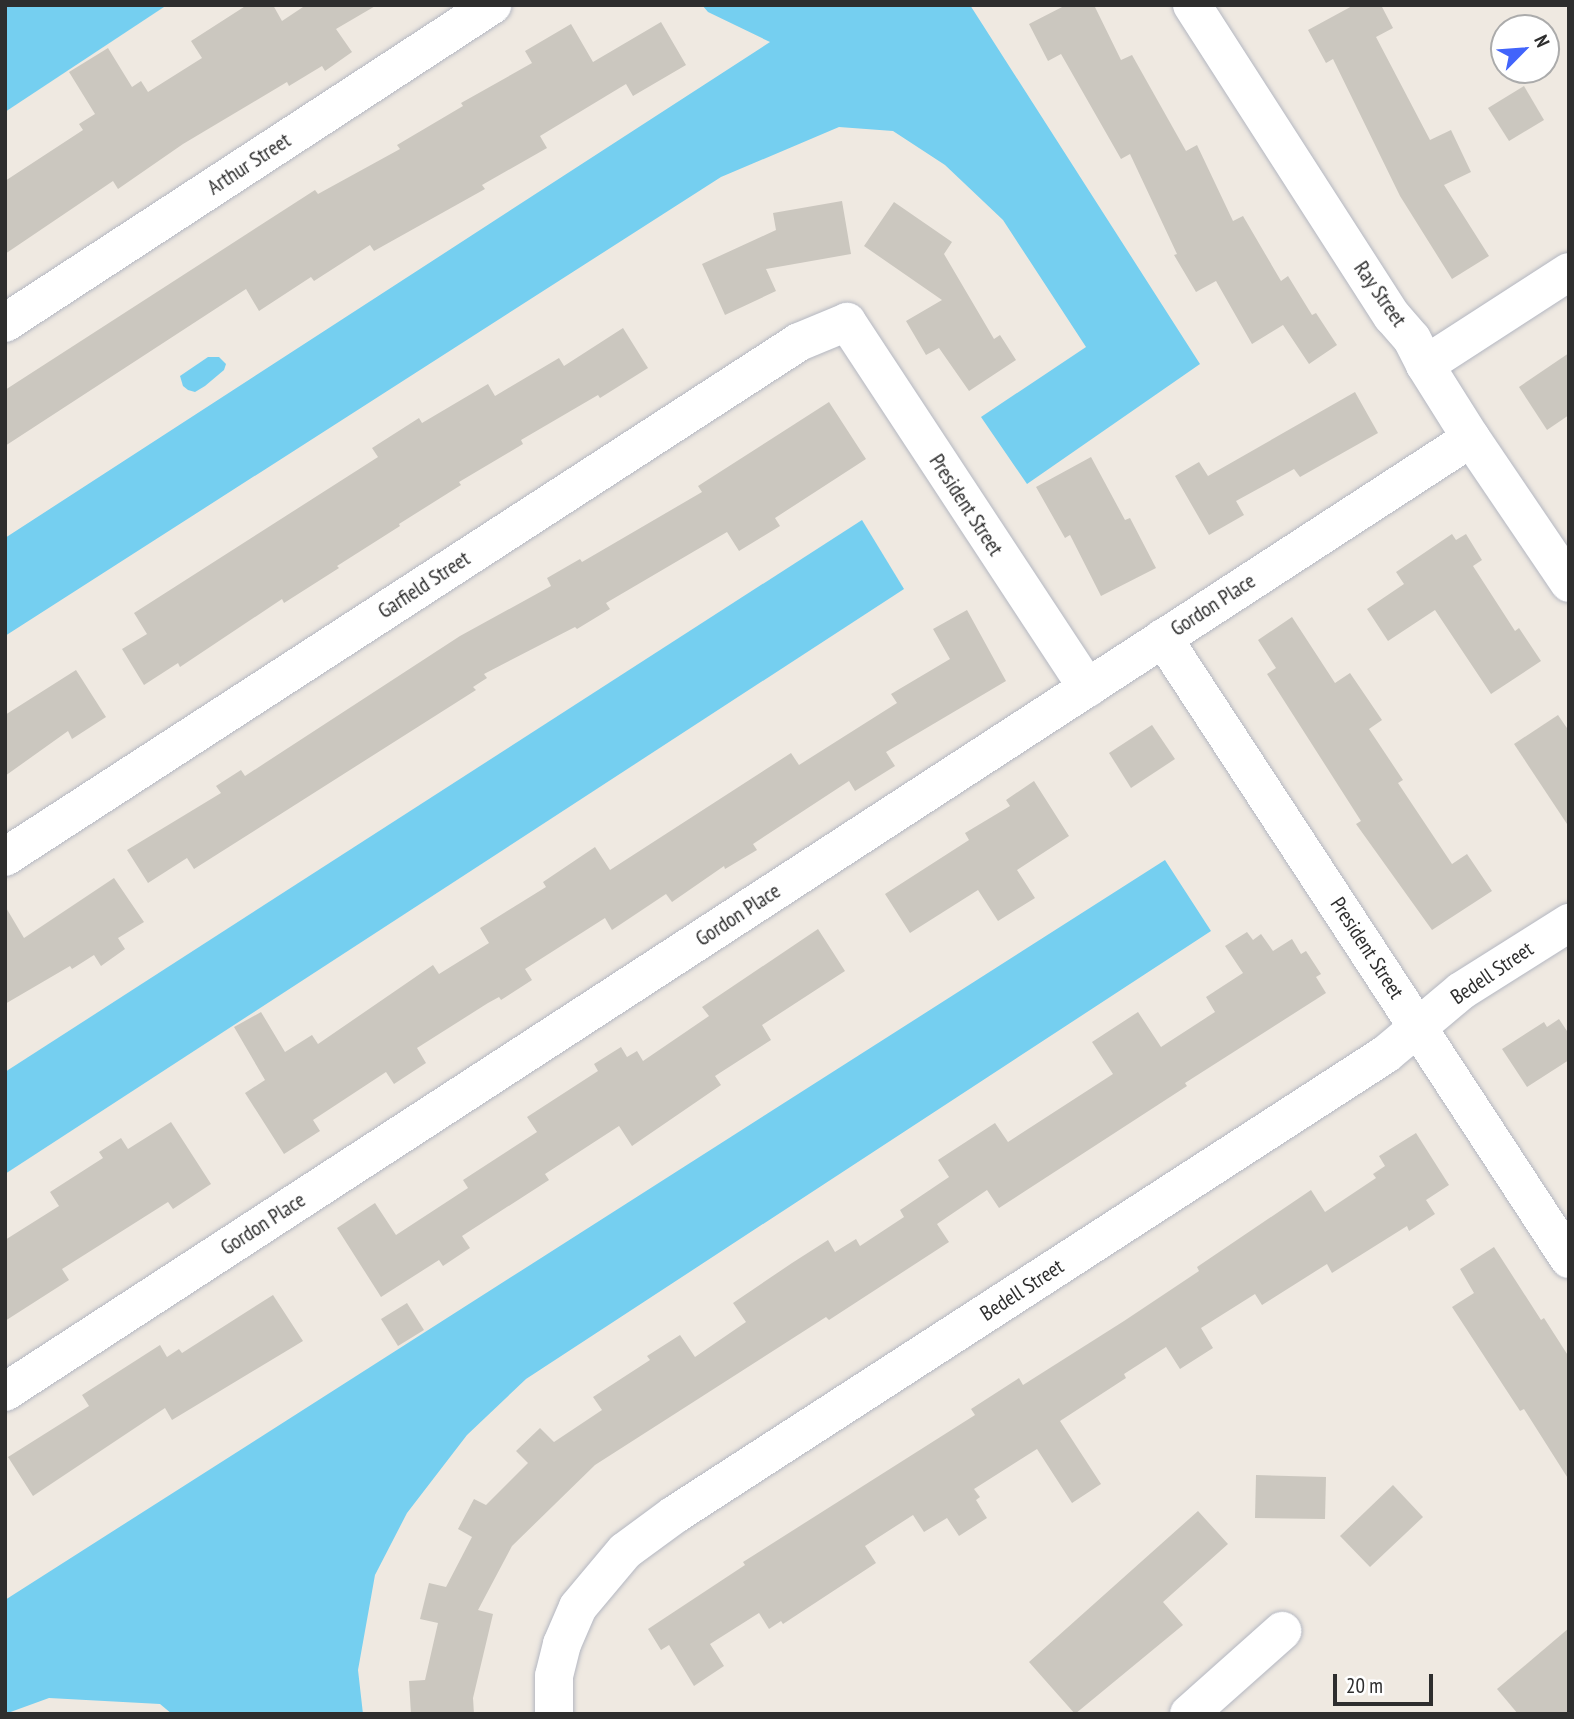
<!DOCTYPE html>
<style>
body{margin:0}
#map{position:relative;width:1574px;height:1719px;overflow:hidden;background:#efe9e1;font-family:"PT Sans Narrow",sans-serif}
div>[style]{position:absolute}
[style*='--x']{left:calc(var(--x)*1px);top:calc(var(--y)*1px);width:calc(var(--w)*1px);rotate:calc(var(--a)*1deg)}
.water>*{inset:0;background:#75cff0}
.building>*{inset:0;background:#cbc7bf}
.roads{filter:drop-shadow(0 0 2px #b4b7c1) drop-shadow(0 0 2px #b4b7c1)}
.minor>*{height:38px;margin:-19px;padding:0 19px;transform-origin:19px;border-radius:19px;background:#fff}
span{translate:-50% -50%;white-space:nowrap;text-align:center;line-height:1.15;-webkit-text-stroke:6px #fff;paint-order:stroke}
.street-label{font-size:21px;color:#2e2e2e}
.frame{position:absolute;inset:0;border:7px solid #2e2e2e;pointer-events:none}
.north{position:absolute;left:1490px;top:14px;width:70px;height:70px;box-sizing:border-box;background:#fff;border:2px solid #ababab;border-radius:50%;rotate:65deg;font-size:19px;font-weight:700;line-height:28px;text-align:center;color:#2e2e2e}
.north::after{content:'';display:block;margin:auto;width:24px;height:32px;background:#4264fb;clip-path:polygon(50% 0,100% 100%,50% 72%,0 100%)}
.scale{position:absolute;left:1333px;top:1674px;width:100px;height:32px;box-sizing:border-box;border:4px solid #2e2e2e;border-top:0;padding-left:9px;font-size:21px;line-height:24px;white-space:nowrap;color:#2e2e2e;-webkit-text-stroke:5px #fff;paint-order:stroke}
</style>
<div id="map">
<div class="water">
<i style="clip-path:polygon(5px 5px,167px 5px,5px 112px)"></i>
<i style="clip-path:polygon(702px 5px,970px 5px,1200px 364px,1027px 484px,981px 417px,1086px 347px,1003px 220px,945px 165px,893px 131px,839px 127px,721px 177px,5px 636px,5px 538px,770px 42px,708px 12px)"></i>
<i style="clip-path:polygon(208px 357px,219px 357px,226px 364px,224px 370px,205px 386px,195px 392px,188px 390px,183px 386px,180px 376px)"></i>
<i style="clip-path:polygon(862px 520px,904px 589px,5px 1174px,5px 1072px)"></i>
<i style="clip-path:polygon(1165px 860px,1211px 931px,526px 1379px,467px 1435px,407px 1513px,375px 1575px,358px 1670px,363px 1714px,172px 1714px,160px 1704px,49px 1698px,5px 1714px,5px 1600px)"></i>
</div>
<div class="building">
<i style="clip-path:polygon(247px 5px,273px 5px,282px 21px,306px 5px,377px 5px,336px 29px,352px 52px,325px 71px,322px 66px,289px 86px,287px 82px,183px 144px,118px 189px,113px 181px,5px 254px,5px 181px,83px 130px,79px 124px,95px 114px,69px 72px,108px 48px,132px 87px,141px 81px,148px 92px,202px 58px,191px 41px)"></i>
<i style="clip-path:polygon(1066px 5px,1094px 5px,1121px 60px,1132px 55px,1186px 151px,1197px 145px,1233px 221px,1243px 216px,1281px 281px,1288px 276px,1312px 315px,1316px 313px,1337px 345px,1309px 364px,1283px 325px,1252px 344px,1216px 281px,1196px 292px,1174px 255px,1177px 254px,1130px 154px,1121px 159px,1061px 54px,1048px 61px,1029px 24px)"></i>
<i style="clip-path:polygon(1354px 5px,1381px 5px,1393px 28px,1376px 37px,1430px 140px,1451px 130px,1471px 172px,1444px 185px,1489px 256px,1452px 279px,1400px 196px,1333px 59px,1326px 63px,1308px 30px)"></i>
<i style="clip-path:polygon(661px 22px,686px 65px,633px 96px,626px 84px,540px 136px,547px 148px,482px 185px,485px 189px,374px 251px,370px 245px,314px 281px,311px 277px,259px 311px,246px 289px,5px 446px,5px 390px,315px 190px,318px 194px,400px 149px,397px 145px,463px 106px,461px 103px,532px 63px,525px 51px,571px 24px,593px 62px)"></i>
<i style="clip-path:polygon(1524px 86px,1544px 120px,1509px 141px,1488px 108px)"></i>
<i style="clip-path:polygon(842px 201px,851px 254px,766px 269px,776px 291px,725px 315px,702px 264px,776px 230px,773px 213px)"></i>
<i style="clip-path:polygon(894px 202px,952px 242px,944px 254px,994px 339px,1000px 335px,1016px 360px,969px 391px,939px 348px,926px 355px,906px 321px,942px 300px,864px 246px)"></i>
<i style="clip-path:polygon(623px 328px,648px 368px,600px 398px,598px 395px,521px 440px,523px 444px,459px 482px,461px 485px,399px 524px,400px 526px,337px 566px,339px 568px,284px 603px,282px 599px,180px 667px,178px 663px,144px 685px,122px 649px,147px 634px,134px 613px,378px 457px,372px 448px,419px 418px,422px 423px,488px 384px,495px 396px,559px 358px,564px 366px)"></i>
<i style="clip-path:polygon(1569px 353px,1569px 415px,1547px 430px,1519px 387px)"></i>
<i style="clip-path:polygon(1355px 392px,1378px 433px,1300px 477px,1294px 469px,1236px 501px,1244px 515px,1209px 535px,1175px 476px,1199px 462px,1208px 476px)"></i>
<i style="clip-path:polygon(829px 402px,866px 459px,775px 518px,780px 526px,739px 551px,727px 532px,606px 603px,610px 609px,577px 629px,575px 627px,484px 674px,487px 678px,473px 687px,476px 690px,194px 869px,187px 858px,148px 883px,127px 850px,221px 793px,216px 786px,241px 770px,245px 776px,460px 636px,551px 586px,547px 578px,580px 559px,582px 562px,702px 492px,698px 486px)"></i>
<i style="clip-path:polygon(1091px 457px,1125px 520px,1130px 518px,1156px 568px,1101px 596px,1070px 535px,1065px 538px,1036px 487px)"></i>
<i style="clip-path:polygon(1452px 534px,1456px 540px,1466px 534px,1482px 560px,1473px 566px,1515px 631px,1519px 628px,1541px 661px,1491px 694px,1435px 610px,1388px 641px,1367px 609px,1404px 584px,1396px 572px)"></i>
<i style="clip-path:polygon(967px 610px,1006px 681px,886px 752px,895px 766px,855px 791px,849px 781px,753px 844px,757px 850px,725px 869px,724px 866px,672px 902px,666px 894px,612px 930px,605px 918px,525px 969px,532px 980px,501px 1000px,499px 997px,488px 1003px,417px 1048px,426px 1063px,394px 1084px,386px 1072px,313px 1120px,320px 1131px,284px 1154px,245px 1093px,265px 1080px,234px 1027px,261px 1012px,285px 1052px,312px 1035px,318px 1044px,433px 965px,439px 974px,489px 943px,480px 928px,546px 887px,543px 882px,595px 847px,610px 870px,791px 753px,799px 765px,897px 703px,891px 694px,950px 659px,933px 629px)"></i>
<i style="clip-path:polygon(1292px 617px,1335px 683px,1350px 673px,1382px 720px,1369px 729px,1403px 780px,1398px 783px,1452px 864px,1467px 854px,1492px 891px,1432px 930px,1356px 824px,1361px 821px,1267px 674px,1276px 668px,1258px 640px)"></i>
<i style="clip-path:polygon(76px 670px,106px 717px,72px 739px,68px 731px,5px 776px,5px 715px)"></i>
<i style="clip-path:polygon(1558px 715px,1569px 731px,1569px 827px,1514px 744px)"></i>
<i style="clip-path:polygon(1152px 725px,1175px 759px,1131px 788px,1109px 753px)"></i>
<i style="clip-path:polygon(1034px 781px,1069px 836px,1017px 870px,1035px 898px,998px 921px,978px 890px,910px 933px,885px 894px,969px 840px,965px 833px,1010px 806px,1006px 800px)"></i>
<i style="clip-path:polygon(114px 878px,144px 922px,118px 938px,125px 949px,101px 966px,94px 955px,72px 969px,70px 966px,5px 1004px,5px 906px,24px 938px)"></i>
<i style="clip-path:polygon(818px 929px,845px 971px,762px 1025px,771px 1040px,715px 1076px,721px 1085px,632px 1146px,619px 1126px,545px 1174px,549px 1180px,462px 1236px,470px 1248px,443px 1266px,439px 1260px,381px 1297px,337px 1228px,375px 1203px,396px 1235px,468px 1188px,463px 1180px,537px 1132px,527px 1117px,598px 1071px,594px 1064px,621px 1047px,627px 1057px,637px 1051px,643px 1061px,709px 1016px,702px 1007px)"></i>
<i style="clip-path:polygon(1247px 932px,1253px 940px,1261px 934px,1273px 951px,1292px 939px,1301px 954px,1306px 951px,1321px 974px,1316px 977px,1326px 993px,1185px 1083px,1187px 1086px,999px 1208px,987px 1190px,937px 1224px,949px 1242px,829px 1320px,826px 1317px,595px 1465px,512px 1546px,478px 1610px,493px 1614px,473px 1698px,474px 1714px,411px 1714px,409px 1681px,425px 1680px,438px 1623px,420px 1619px,429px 1583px,446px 1587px,472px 1537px,458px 1529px,474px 1499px,486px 1505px,528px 1463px,516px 1451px,540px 1428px,554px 1442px,602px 1410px,593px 1397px,650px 1360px,647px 1356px,680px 1335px,695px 1357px,746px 1322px,733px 1303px,792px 1263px,828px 1240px,835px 1252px,856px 1239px,860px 1246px,904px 1217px,900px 1210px,949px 1177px,938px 1160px,995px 1123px,1008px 1142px,1113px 1074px,1092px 1042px,1138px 1012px,1161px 1047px,1215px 1012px,1206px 997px,1243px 973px,1225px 946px)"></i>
<i style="clip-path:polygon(1559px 1019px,1569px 1034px,1569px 1060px,1527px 1087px,1502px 1049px,1544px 1022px,1547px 1027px)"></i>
<i style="clip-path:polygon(171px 1122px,211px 1184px,173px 1209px,168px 1202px,62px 1269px,69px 1280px,5px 1321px,5px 1240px,59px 1206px,50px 1192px,103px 1158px,99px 1152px,121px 1138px,128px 1149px)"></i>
<i style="clip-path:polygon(1416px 1133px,1449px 1185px,1426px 1200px,1435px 1214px,1409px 1231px,1407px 1226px,1332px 1273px,1327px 1264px,1262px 1305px,1255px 1294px,1201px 1328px,1213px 1348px,1180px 1369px,1166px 1347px,1124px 1374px,1126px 1378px,1060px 1421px,1101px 1484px,1072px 1503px,1037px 1449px,974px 1489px,980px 1497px,976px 1500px,987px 1518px,959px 1536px,947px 1518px,924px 1532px,913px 1515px,865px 1546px,876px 1563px,783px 1624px,781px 1621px,769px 1629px,759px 1613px,710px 1644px,724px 1666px,694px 1686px,669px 1645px,661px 1650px,648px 1629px,745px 1565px,743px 1562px,975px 1415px,971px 1409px,1019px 1378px,1023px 1385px,1124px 1321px,1199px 1271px,1197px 1267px,1311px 1190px,1325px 1212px,1376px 1178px,1373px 1174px,1385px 1166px,1379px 1156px)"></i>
<i style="clip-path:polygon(1494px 1247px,1541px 1320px,1544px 1318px,1569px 1357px,1569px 1480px,1524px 1409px,1520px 1411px,1452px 1307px,1474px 1293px,1460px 1269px)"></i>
<i style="clip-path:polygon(273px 1295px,303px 1341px,172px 1420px,165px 1408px,33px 1496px,8px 1457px,89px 1406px,82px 1395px,160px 1345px,167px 1357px,179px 1349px,182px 1353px)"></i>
<i style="clip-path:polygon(407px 1303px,424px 1330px,398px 1346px,381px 1319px)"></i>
<i style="clip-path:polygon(1256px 1475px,1326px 1477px,1325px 1519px,1255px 1518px)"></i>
<i style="clip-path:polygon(1393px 1485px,1423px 1517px,1370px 1567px,1340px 1536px)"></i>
<i style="clip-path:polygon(1198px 1511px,1228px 1544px,1163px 1602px,1183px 1625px,1075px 1714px,1029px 1662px)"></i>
<i style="clip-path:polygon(1569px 1628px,1569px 1714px,1518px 1714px,1497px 1689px)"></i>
</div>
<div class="roads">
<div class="minor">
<i style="--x:1192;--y:5;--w:370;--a:57.3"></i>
<i style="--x:1392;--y:316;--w:30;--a:49"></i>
<i style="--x:1412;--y:339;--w:29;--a:63"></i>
<i style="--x:1425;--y:365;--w:86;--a:57.8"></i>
<i style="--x:1471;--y:438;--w:175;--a:55.9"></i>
<i style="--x:5;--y:323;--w:582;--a:-33.14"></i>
<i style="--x:1425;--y:365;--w:171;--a:-32.9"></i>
<i style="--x:1163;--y:638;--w:742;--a:56.82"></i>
<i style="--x:5;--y:857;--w:946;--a:-32.97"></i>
<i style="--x:799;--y:342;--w:52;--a:-22.6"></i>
<i style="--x:847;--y:322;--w:438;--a:56.7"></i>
<i style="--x:5;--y:1392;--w:1749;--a:-33.05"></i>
<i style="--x:554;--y:1714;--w:38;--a:-90"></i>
<i style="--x:554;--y:1676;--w:33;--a:-76"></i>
<i style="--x:562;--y:1644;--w:40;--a:-66.6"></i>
<i style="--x:578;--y:1607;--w:73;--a:-50"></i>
<i style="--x:625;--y:1551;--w:61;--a:-36.3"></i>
<i style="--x:674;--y:1515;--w:848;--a:-32.92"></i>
<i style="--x:1386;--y:1054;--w:98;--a:-40"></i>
<i style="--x:1461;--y:991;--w:128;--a:-32.2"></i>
<i style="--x:1189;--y:1714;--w:125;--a:-41.7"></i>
</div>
</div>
<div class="street-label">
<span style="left:249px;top:164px;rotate:-33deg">Arthur Street</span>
<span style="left:1380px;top:294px;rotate:55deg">Ray Street</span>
<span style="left:966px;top:505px;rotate:57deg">President Street</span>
<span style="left:424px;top:585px;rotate:-33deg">Garfield Street</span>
<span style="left:1213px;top:605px;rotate:-33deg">Gordon Place</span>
<span style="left:738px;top:915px;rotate:-33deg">Gordon Place</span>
<span style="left:1367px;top:948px;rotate:57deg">President Street</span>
<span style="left:1492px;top:973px;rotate:-34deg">Bedell Street</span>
<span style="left:263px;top:1224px;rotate:-33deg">Gordon Place</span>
<span style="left:1022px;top:1290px;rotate:-33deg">Bedell Street</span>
</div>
<div class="frame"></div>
<div class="north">N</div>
<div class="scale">20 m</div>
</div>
